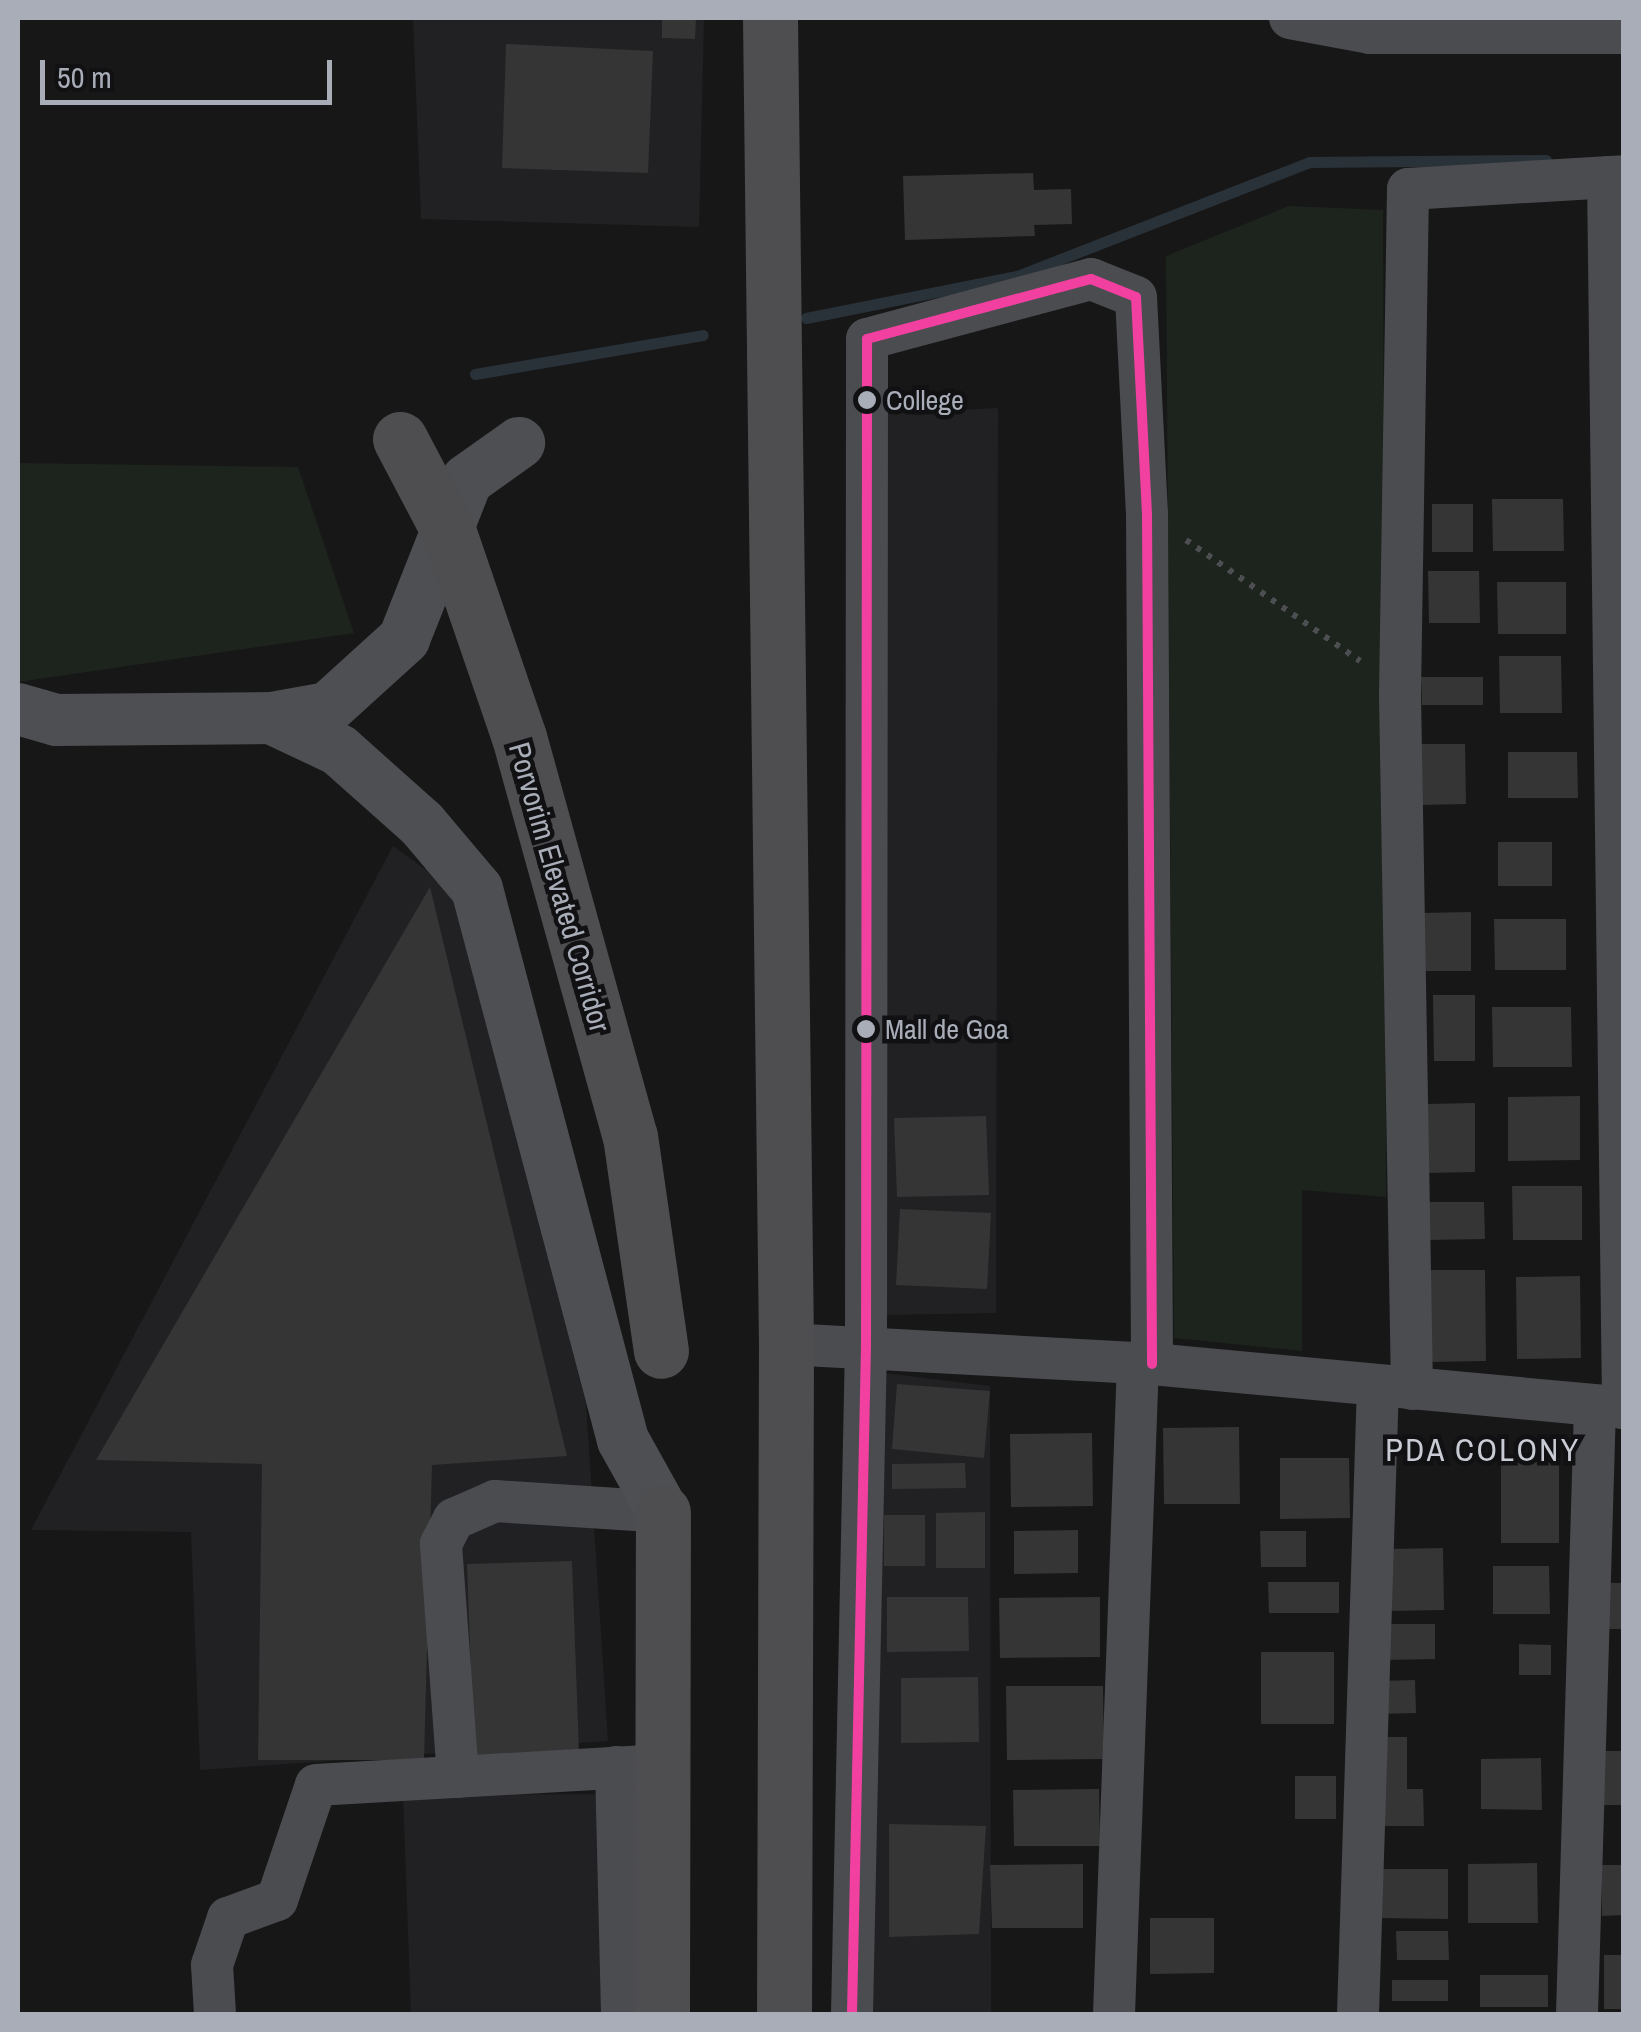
<!DOCTYPE html>
<style>
body{margin:0}
#map{position:relative;width:1641px;height:2032px;overflow:hidden;background:#171717;font-family:"Archivo Narrow",sans-serif}
div>[style]{position:absolute}
[style*='--x']{left:calc(var(--x)*1px);top:calc(var(--y)*1px);width:calc(var(--w)*1px);rotate:calc(var(--a)*1deg)}
.built>*{inset:0;background:#212123}
.green>*{inset:0;background:#1d241e}
.stream>*{height:11px;margin:-5.5px;padding:0 5.5px;transform-origin:5.5px;border-radius:5.5px;background:#2a3239}
.building>*{inset:0;background:#353536}
.path>*{height:6px;margin-top:-3px;transform-origin:0;background:repeating-linear-gradient(90deg,#4d4e52 0 5px,transparent 0 13px)}
.minor>*{height:42px;margin:-21px;padding:0 21px;transform-origin:21px;border-radius:21px;background:#4b4c50}
.major>*{height:52px;margin:-26px;padding:0 26px;transform-origin:26px;border-radius:26px;background:#4d4f52}
.highway>*{height:55px;margin:-27.5px;padding:0 27.5px;transform-origin:27.5px;border-radius:27.5px;background:#4e4e51}
.bus-1>*{height:10px;margin:-5px;padding:0 5px;transform-origin:5px;border-radius:5px;background:#f240a1}
.dots>*{width:28px;height:28px;translate:-50% -50%;box-sizing:border-box;border:5px solid #111113;border-radius:50%}
span{translate:-50% -50%;white-space:nowrap;text-align:center;line-height:1.15;-webkit-text-stroke:9px #111113;paint-order:stroke}
.bus-label{font-size:28px;color:#a8adb8}
.left{translate:0 -50%;text-align:left}
.street-label{font-size:30px;color:#a8adb8}
.neighbourhood-label{font-size:32px;color:#c9ccd4;letter-spacing:2.5px}
.frame{position:absolute;inset:0;border:20px solid #a8adb8;pointer-events:none}
.scale{position:absolute;left:40px;top:60px;width:292px;height:45px;box-sizing:border-box;border:5px solid #a8adb8;border-top:0;padding-left:12px;font-size:30px;line-height:35px;white-space:nowrap;color:#a8adb8;-webkit-text-stroke:8px #111113;paint-order:stroke}
</style>
<div id="map">
<div class="built">
<i style="clip-path:polygon(413px 18px,704px 18px,699px 227px,421px 219px)"></i>
<i style="clip-path:polygon(998px 408px,996px 1313px,887px 1315px,887px 414px)"></i>
<i style="clip-path:polygon(393px 846px,450px 887px,586px 1403px,608px 1741px,200px 1770px,191px 1532px,31px 1530px)"></i>
<i style="clip-path:polygon(860px 1370px,990px 1386px,991px 2012px,866px 2014px)"></i>
<i style="clip-path:polygon(631px 1794px,635px 2014px,411px 2014px,403px 1795px)"></i>
</div>
<div class="green">
<i style="clip-path:polygon(1289px 206px,1383px 210px,1386px 1197px,1302px 1190px,1302px 1351px,1174px 1338px,1166px 256px)"></i>
<i style="clip-path:polygon(18px 463px,298px 467px,354px 633px,18px 682px)"></i>
</div>
<div class="stream">
<i style="--x:806;--y:318;--w:215;--a:-11.3"></i>
<i style="--x:1017;--y:276;--w:313;--a:-21.3"></i>
<i style="--x:1309;--y:162;--w:237;--a:-0.5"></i>
<i style="--x:475;--y:374;--w:231;--a:-9.7"></i>
</div>
<div class="building">
<i style="clip-path:polygon(662px 18px,696px 18px,695px 39px,662px 38px)"></i>
<i style="clip-path:polygon(506px 44px,653px 51px,648px 173px,502px 168px)"></i>
<i style="clip-path:polygon(1033px 173px,1034px 190px,1071px 189px,1072px 224px,1034px 225px,1035px 236px,905px 240px,903px 176px)"></i>
<i style="clip-path:polygon(1492px 499px,1563px 499px,1564px 551px,1493px 551px)"></i>
<i style="clip-path:polygon(1432px 504px,1473px 504px,1473px 552px,1432px 552px)"></i>
<i style="clip-path:polygon(1428px 571px,1479px 571px,1480px 623px,1429px 623px)"></i>
<i style="clip-path:polygon(1497px 582px,1566px 582px,1566px 634px,1498px 634px)"></i>
<i style="clip-path:polygon(1499px 656px,1561px 656px,1562px 713px,1500px 713px)"></i>
<i style="clip-path:polygon(1421px 677px,1483px 677px,1483px 705px,1422px 705px)"></i>
<i style="clip-path:polygon(1421px 744px,1465px 744px,1466px 804px,1422px 805px)"></i>
<i style="clip-path:polygon(1508px 752px,1577px 752px,1578px 798px,1508px 798px)"></i>
<i style="clip-path:polygon(1498px 842px,1552px 842px,1552px 886px,1498px 886px)"></i>
<i style="clip-path:polygon(430px 887px,567px 1456px,432px 1465px,424px 1760px,258px 1760px,262px 1464px,96px 1460px)"></i>
<i style="clip-path:polygon(1471px 912px,1471px 971px,1420px 971px,1420px 913px)"></i>
<i style="clip-path:polygon(1494px 919px,1566px 919px,1566px 970px,1495px 970px)"></i>
<i style="clip-path:polygon(1433px 995px,1475px 995px,1475px 1061px,1434px 1061px)"></i>
<i style="clip-path:polygon(1492px 1007px,1571px 1007px,1572px 1067px,1493px 1067px)"></i>
<i style="clip-path:polygon(1580px 1096px,1580px 1160px,1508px 1161px,1508px 1097px)"></i>
<i style="clip-path:polygon(1475px 1103px,1475px 1172px,1426px 1173px,1425px 1104px)"></i>
<i style="clip-path:polygon(986px 1116px,989px 1195px,897px 1197px,894px 1118px)"></i>
<i style="clip-path:polygon(1512px 1186px,1582px 1186px,1582px 1240px,1513px 1240px)"></i>
<i style="clip-path:polygon(1427px 1202px,1484px 1202px,1485px 1239px,1427px 1240px)"></i>
<i style="clip-path:polygon(900px 1209px,991px 1213px,987px 1289px,896px 1285px)"></i>
<i style="clip-path:polygon(1427px 1270px,1485px 1270px,1486px 1361px,1428px 1362px)"></i>
<i style="clip-path:polygon(1580px 1276px,1581px 1358px,1517px 1359px,1516px 1277px)"></i>
<i style="clip-path:polygon(897px 1384px,990px 1391px,984px 1458px,892px 1449px)"></i>
<i style="clip-path:polygon(1239px 1427px,1240px 1504px,1164px 1504px,1163px 1428px)"></i>
<i style="clip-path:polygon(1092px 1433px,1093px 1506px,1011px 1507px,1010px 1434px)"></i>
<i style="clip-path:polygon(1280px 1458px,1349px 1458px,1350px 1518px,1280px 1519px)"></i>
<i style="clip-path:polygon(1501px 1462px,1559px 1462px,1559px 1543px,1501px 1543px)"></i>
<i style="clip-path:polygon(965px 1463px,966px 1488px,892px 1489px,892px 1464px)"></i>
<i style="clip-path:polygon(985px 1512px,985px 1568px,936px 1568px,936px 1513px)"></i>
<i style="clip-path:polygon(884px 1515px,925px 1515px,925px 1566px,884px 1566px)"></i>
<i style="clip-path:polygon(1078px 1530px,1078px 1573px,1014px 1574px,1014px 1531px)"></i>
<i style="clip-path:polygon(1260px 1531px,1306px 1531px,1306px 1567px,1261px 1567px)"></i>
<i style="clip-path:polygon(1443px 1548px,1444px 1610px,1389px 1611px,1388px 1549px)"></i>
<i style="clip-path:polygon(572px 1561px,579px 1753px,474px 1756px,467px 1564px)"></i>
<i style="clip-path:polygon(1493px 1566px,1549px 1566px,1550px 1614px,1493px 1614px)"></i>
<i style="clip-path:polygon(1268px 1582px,1339px 1582px,1339px 1613px,1269px 1613px)"></i>
<i style="clip-path:polygon(1608px 1583px,1624px 1583px,1624px 1629px,1608px 1629px)"></i>
<i style="clip-path:polygon(887px 1597px,968px 1597px,969px 1651px,887px 1652px)"></i>
<i style="clip-path:polygon(1100px 1597px,1100px 1657px,1000px 1658px,999px 1598px)"></i>
<i style="clip-path:polygon(1385px 1624px,1435px 1624px,1435px 1659px,1386px 1660px)"></i>
<i style="clip-path:polygon(1519px 1644px,1551px 1645px,1551px 1675px,1519px 1675px)"></i>
<i style="clip-path:polygon(1261px 1652px,1334px 1652px,1334px 1724px,1261px 1724px)"></i>
<i style="clip-path:polygon(978px 1677px,979px 1742px,901px 1743px,901px 1678px)"></i>
<i style="clip-path:polygon(1415px 1680px,1416px 1713px,1378px 1714px,1378px 1681px)"></i>
<i style="clip-path:polygon(1006px 1686px,1103px 1686px,1104px 1759px,1007px 1760px)"></i>
<i style="clip-path:polygon(1372px 1737px,1407px 1737px,1407px 1789px,1423px 1789px,1424px 1826px,1373px 1826px)"></i>
<i style="clip-path:polygon(1601px 1751px,1624px 1751px,1624px 1805px,1601px 1805px)"></i>
<i style="clip-path:polygon(1541px 1758px,1542px 1810px,1481px 1809px,1481px 1759px)"></i>
<i style="clip-path:polygon(1295px 1776px,1336px 1776px,1336px 1819px,1295px 1819px)"></i>
<i style="clip-path:polygon(1099px 1789px,1100px 1846px,1014px 1846px,1013px 1790px)"></i>
<i style="clip-path:polygon(889px 1824px,986px 1826px,979px 1934px,889px 1937px)"></i>
<i style="clip-path:polygon(1537px 1863px,1538px 1923px,1468px 1923px,1468px 1864px)"></i>
<i style="clip-path:polygon(1083px 1864px,1083px 1928px,992px 1928px,990px 1865px)"></i>
<i style="clip-path:polygon(1602px 1865px,1624px 1865px,1624px 1915px,1602px 1916px)"></i>
<i style="clip-path:polygon(1379px 1869px,1448px 1869px,1448px 1919px,1380px 1918px)"></i>
<i style="clip-path:polygon(1150px 1918px,1214px 1918px,1214px 1973px,1150px 1974px)"></i>
<i style="clip-path:polygon(1396px 1931px,1448px 1931px,1449px 1960px,1397px 1960px)"></i>
<i style="clip-path:polygon(1604px 1955px,1624px 1955px,1624px 2009px,1604px 2009px)"></i>
<i style="clip-path:polygon(1480px 1975px,1548px 1975px,1548px 2007px,1480px 2007px)"></i>
<i style="clip-path:polygon(1392px 1980px,1448px 1980px,1448px 2001px,1392px 2001px)"></i>
</div>
<div class="path">
<i style="--x:1186;--y:540;--w:212;--a:34.8"></i>
</div>
<div class="minor">
<i style="--x:1290;--y:18;--w:81;--a:10.6"></i>
<i style="--x:1370;--y:33;--w:254;--a:0"></i>
<i style="--x:1608;--y:177;--w:1231;--a:89.3"></i>
<i style="--x:786;--y:1344;--w:367;--a:3.1"></i>
<i style="--x:1152;--y:1364;--w:474;--a:5.3"></i>
<i style="--x:1412;--y:1389;--w:696;--a:-90.99"></i>
<i style="--x:1400;--y:693;--w:504;--a:-89.09"></i>
<i style="--x:1408;--y:189;--w:216;--a:-3.4"></i>
<i style="--x:616;--y:1767;--w:247;--a:88.6"></i>
<i style="--x:458;--y:1777;--w:234;--a:-94.2"></i>
<i style="--x:441;--y:1544;--w:28;--a:-63"></i>
<i style="--x:454;--y:1519;--w:45;--a:-23.7"></i>
<i style="--x:495;--y:1501;--w:168;--a:3.7"></i>
<i style="--x:215;--y:2014;--w:49;--a:-93.5"></i>
<i style="--x:212;--y:1965;--w:50;--a:-71.2"></i>
<i style="--x:228;--y:1918;--w:52;--a:-20.2"></i>
<i style="--x:277;--y:1900;--w:121;--a:-71.3"></i>
<i style="--x:316;--y:1785;--w:344;--a:-3.3"></i>
<i style="--x:852;--y:2014;--w:667;--a:-88.8"></i>
<i style="--x:866;--y:1347;--w:1008;--a:-89.94"></i>
<i style="--x:867;--y:339;--w:232;--a:-15"></i>
<i style="--x:1091;--y:279;--w:48;--a:21.8"></i>
<i style="--x:1136;--y:297;--w:217;--a:87.1"></i>
<i style="--x:1147;--y:514;--w:850;--a:89.66"></i>
<i style="--x:1114;--y:2014;--w:651;--a:-87.89"></i>
<i style="--x:1358;--y:2014;--w:628;--a:-88.18"></i>
<i style="--x:1577;--y:2014;--w:608;--a:-88.3"></i>
</div>
<div class="major">
<i style="--x:18;--y:709;--w:40;--a:16"></i>
<i style="--x:56;--y:720;--w:215;--a:-0.5"></i>
<i style="--x:271;--y:718;--w:75;--a:25.2"></i>
<i style="--x:339;--y:750;--w:111;--a:41.7"></i>
<i style="--x:422;--y:824;--w:85;--a:49.8"></i>
<i style="--x:477;--y:889;--w:570;--a:75.16"></i>
<i style="--x:623;--y:1440;--w:82;--a:60.9"></i>
<i style="--x:271;--y:718;--w:58;--a:-10"></i>
<i style="--x:328;--y:708;--w:103;--a:-42.2"></i>
<i style="--x:404;--y:639;--w:171;--a:-68.4"></i>
<i style="--x:467;--y:480;--w:64;--a:-35.4"></i>
</div>
<div class="highway">
<i style="--x:770;--y:18;--w:1326;--a:89.31"></i>
<i style="--x:786;--y:1344;--w:670;--a:90.17"></i>
<i style="--x:400;--y:439;--w:103;--a:62.2"></i>
<i style="--x:448;--y:530;--w:219;--a:71.1"></i>
<i style="--x:519;--y:737;--w:414;--a:74.5"></i>
<i style="--x:630;--y:1136;--w:217;--a:81.8"></i>
<i style="--x:662;--y:2014;--w:502;--a:-89.89"></i>
</div>
<div class="bus-1">
<i style="--x:852;--y:2014;--w:667;--a:-88.8"></i>
<i style="--x:866;--y:1347;--w:1008;--a:-89.94"></i>
<i style="--x:867;--y:339;--w:232;--a:-15"></i>
<i style="--x:1091;--y:279;--w:48;--a:21.8"></i>
<i style="--x:1136;--y:297;--w:217;--a:87.1"></i>
<i style="--x:1147;--y:514;--w:850;--a:89.66"></i>
</div>
<div class="dots">
<i style="left:867px;top:400px;background:#a8adb8"></i>
<i style="left:866px;top:1029px;background:#a8adb8"></i>
</div>
<div class="bus-label">
<span class="left" style="left:886px;top:400px">College</span>
<span class="left" style="left:885px;top:1029px">Mall de Goa</span>
</div>
<div class="street-label">
<span style="left:560px;top:887px;rotate:74deg">Porvorim Elevated Corridor</span>
</div>
<div class="neighbourhood-label">
<span style="left:1483px;top:1450px">PDA COLONY</span>
</div>
<div class="frame"></div>
<div class="scale">50 m</div>
</div>
